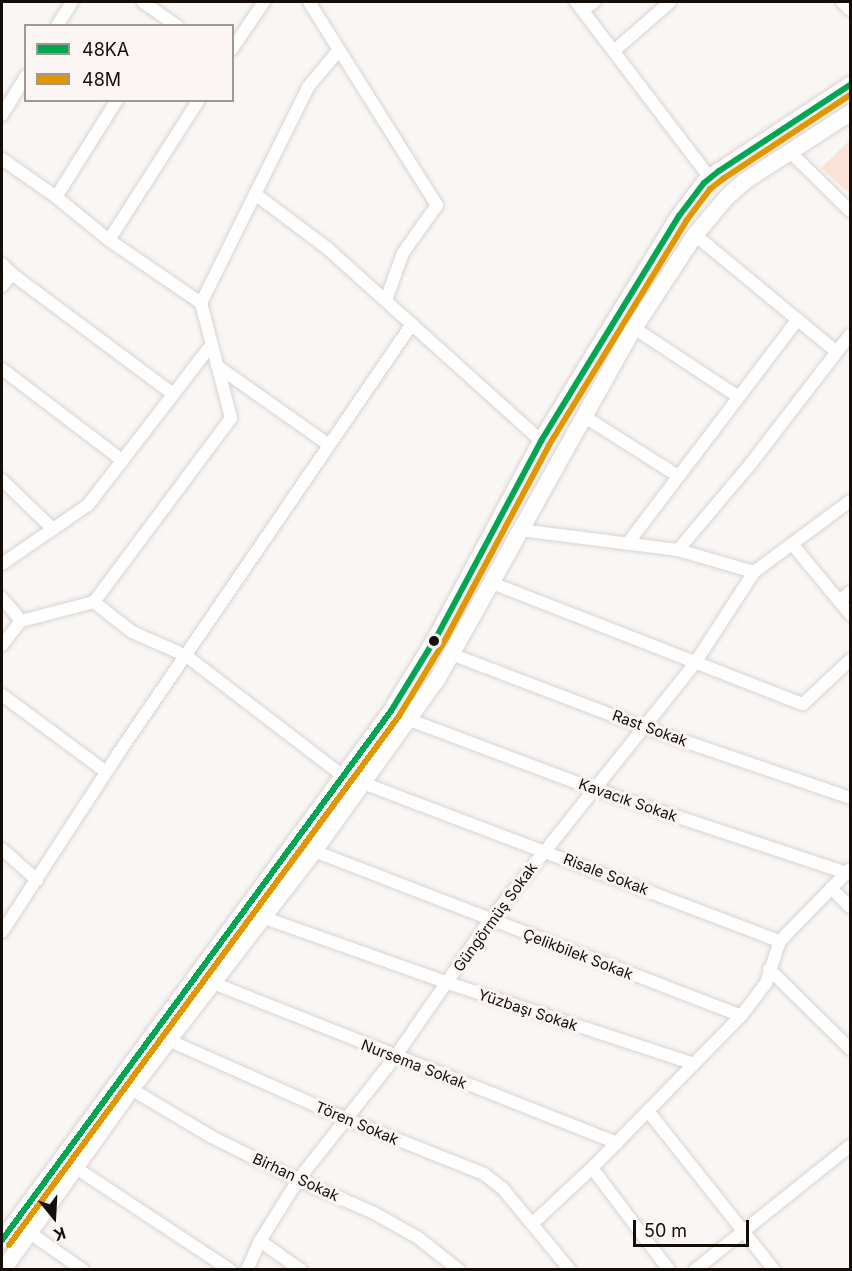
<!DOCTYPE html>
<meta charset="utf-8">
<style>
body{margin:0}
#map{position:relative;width:852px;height:1271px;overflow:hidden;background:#f9f7f5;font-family:Inter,sans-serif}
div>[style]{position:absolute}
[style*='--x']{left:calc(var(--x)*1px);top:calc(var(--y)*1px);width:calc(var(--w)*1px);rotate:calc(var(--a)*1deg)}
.green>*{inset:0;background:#fae3d6}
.roads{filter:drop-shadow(0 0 2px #d9d3d0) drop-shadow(0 0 2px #d9d3d0)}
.street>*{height:12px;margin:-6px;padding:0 6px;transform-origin:6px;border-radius:6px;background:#fefefe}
.secondary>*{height:16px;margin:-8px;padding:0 8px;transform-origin:8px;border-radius:8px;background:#fefefe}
.bus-1>*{height:6px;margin:-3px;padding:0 3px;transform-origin:3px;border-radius:3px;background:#00a651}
.bus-2>*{height:6px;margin:-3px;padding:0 3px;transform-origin:3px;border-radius:3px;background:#e09701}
.dots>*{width:16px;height:16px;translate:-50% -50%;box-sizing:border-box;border:3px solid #fbf6f3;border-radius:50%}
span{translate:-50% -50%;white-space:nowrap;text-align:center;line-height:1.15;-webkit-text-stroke:6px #fbf6f3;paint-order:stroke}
.street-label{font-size:15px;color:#150d08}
.frame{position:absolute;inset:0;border:3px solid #150d08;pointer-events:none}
.legend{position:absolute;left:24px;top:24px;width:210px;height:78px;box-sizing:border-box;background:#fbf6f3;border:2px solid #9f9995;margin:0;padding:8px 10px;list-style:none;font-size:18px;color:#150d08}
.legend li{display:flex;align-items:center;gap:12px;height:30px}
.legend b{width:30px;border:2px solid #9f9995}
.north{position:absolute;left:24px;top:1187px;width:60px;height:60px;-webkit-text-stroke:4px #fbf6f3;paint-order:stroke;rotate:162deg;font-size:16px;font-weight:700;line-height:24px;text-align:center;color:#150d08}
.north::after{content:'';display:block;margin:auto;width:21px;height:27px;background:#150d08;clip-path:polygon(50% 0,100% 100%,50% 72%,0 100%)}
.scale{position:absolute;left:633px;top:1220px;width:116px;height:27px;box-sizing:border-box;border:3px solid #150d08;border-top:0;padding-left:8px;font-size:18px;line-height:21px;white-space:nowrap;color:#150d08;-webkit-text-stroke:4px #fbf6f3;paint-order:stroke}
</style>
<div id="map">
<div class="green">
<i style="clip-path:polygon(850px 140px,850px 194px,821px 168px)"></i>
</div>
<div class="roads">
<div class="street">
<i style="--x:143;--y:2;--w:42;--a:35.2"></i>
<i style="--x:309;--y:2;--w:240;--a:57.8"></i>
<i style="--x:437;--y:205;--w:59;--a:125.3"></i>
<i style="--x:403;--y:253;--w:50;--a:109.9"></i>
<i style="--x:576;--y:2;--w:221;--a:52.7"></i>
<i style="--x:842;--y:2;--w:11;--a:45"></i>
<i style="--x:583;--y:10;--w:14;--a:-36"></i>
<i style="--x:57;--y:26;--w:28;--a:-58"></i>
<i style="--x:232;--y:49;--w:57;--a:-55.8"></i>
<i style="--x:615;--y:50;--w:73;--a:-41.1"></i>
<i style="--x:2;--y:115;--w:46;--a:-58.4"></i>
<i style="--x:790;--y:152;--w:84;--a:44.5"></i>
<i style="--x:2;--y:159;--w:66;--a:35.1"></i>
<i style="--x:56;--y:197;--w:68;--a:39.1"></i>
<i style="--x:109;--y:240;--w:112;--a:34.4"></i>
<i style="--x:255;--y:194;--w:90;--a:36.9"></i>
<i style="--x:327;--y:248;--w:288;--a:42"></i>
<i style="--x:56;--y:197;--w:115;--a:-57.8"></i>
<i style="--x:695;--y:235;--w:184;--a:39.5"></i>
<i style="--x:109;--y:240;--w:166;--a:-57.3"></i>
<i style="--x:2;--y:264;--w:14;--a:45"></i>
<i style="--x:12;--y:274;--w:201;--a:36.7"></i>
<i style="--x:2;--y:286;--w:16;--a:-50"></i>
<i style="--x:634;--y:328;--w:123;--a:33.4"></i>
<i style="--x:217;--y:366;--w:137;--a:35.2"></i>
<i style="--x:2;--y:369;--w:151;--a:37.2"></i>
<i style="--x:585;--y:417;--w:110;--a:32.4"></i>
<i style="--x:2;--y:480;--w:71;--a:43.9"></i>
<i style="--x:520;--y:530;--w:159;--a:7.2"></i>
<i style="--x:678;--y:550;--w:79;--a:16.1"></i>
<i style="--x:628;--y:543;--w:281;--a:-52.8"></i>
<i style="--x:792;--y:544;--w:91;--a:50.4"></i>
<i style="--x:678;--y:550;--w:110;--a:-49.8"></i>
<i style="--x:749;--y:466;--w:165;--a:-52.4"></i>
<i style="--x:2;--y:564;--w:104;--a:-34.5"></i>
<i style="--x:88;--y:505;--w:203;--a:-52.4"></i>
<i style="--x:492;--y:583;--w:334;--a:21.3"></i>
<i style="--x:803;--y:704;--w:64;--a:-43.1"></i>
<i style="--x:2;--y:598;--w:30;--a:50"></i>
<i style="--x:840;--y:601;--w:13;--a:-42"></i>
<i style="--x:94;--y:602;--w:48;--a:38.3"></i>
<i style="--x:132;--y:632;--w:58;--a:23.5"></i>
<i style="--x:185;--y:655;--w:198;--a:37.4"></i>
<i style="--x:2;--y:645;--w:31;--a:-52"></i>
<i style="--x:21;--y:621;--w:75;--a:-14.6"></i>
<i style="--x:94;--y:602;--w:229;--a:-53.3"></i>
<i style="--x:231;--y:418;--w:119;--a:-104.6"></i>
<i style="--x:201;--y:303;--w:241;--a:-63.6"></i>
<i style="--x:308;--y:87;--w:48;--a:-50"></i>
<i style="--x:451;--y:654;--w:205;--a:20.8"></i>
<i style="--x:643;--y:727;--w:219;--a:18.9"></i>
<i style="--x:2;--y:695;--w:129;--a:36.5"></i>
<i style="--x:410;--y:720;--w:197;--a:20.6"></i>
<i style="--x:594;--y:789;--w:267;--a:18.4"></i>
<i style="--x:363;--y:783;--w:446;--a:20.8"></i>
<i style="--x:2;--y:849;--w:47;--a:41.5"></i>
<i style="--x:314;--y:851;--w:458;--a:21.1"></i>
<i style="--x:831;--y:888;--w:27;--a:45"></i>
<i style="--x:262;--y:917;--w:197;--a:19.5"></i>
<i style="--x:448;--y:983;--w:259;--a:18.2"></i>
<i style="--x:2;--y:932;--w:212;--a:-56.9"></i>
<i style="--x:118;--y:754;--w:521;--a:-55.64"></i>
<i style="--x:769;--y:969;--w:114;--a:44.6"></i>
<i style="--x:213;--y:983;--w:435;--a:21.6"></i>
<i style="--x:168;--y:1040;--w:195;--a:23.9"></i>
<i style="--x:346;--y:1119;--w:149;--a:21.7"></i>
<i style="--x:484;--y:1174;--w:24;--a:38"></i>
<i style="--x:503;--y:1189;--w:105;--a:50.4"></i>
<i style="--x:131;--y:1089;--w:94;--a:30.7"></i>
<i style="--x:212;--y:1137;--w:96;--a:26.6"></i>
<i style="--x:298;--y:1180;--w:83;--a:23.5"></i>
<i style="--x:374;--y:1213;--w:49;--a:29.2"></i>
<i style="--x:417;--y:1237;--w:53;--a:38.2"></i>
<i style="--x:648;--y:1111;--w:203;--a:51.6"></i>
<i style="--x:76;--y:1168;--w:185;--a:33.5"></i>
<i style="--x:592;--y:1168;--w:128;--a:53"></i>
<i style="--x:533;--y:1223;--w:81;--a:-43"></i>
<i style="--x:592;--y:1168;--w:213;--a:-45.6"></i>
<i style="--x:741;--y:1016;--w:41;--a:-52.9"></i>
<i style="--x:766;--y:983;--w:44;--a:-71.6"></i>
<i style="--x:780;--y:941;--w:100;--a:-45.8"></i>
<i style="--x:30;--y:1233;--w:65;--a:34.9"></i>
<i style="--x:260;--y:1241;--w:50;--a:35.3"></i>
<i style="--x:247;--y:1270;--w:32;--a:-66"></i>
<i style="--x:260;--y:1241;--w:72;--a:-58.1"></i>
<i style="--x:298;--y:1180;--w:157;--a:-51.7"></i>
<i style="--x:395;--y:1057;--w:167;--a:-55.3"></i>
<i style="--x:490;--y:920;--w:329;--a:-51.4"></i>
<i style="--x:695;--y:663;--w:108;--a:-57"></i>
<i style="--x:754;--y:572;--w:119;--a:-36.5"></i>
<i style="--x:695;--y:1270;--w:198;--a:-38.7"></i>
</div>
<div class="secondary">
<i style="--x:2;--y:1240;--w:657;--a:-53.67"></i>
<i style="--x:391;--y:711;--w:88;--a:-58.5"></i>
<i style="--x:437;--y:636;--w:221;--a:-61.9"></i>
<i style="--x:541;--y:441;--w:264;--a:-58.5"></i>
<i style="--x:679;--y:216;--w:41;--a:-52.9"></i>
<i style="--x:704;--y:183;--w:19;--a:-39"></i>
<i style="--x:719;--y:171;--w:157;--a:-33.3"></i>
<i style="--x:3;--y:1270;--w:222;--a:-54.7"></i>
<i style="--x:131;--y:1089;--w:300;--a:-52.4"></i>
<i style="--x:314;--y:851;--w:213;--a:-54.4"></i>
<i style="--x:438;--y:678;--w:401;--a:-60.8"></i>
<i style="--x:634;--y:328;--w:111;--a:-56.7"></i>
<i style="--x:695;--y:235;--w:48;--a:-50"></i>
<i style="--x:726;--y:198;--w:25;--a:-42"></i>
<i style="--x:745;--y:181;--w:125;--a:-32.9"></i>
</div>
</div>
<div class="bus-1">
<i style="--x:2;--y:1240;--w:657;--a:-53.67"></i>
<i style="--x:391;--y:711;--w:88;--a:-58.5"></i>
<i style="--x:437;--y:636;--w:221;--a:-61.9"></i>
<i style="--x:541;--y:441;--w:264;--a:-58.5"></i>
<i style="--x:679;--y:216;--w:41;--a:-52.9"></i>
<i style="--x:704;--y:183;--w:19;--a:-39"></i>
<i style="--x:719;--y:171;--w:157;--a:-33.3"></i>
</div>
<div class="bus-2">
<i style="--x:9;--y:1245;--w:657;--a:-53.6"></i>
<i style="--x:399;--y:716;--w:89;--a:-58.8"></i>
<i style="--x:445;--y:640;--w:221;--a:-61.9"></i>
<i style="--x:549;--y:445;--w:263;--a:-58.5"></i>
<i style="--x:686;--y:221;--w:40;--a:-53"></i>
<i style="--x:710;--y:189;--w:18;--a:-38"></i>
<i style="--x:724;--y:178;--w:151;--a:-33.4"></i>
</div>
<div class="dots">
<i style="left:434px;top:641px;background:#150d08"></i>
</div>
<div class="street-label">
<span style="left:650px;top:728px;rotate:20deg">Rast Sokak</span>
<span style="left:628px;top:800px;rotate:19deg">Kavacık Sokak</span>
<span style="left:606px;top:874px;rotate:21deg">Risale Sokak</span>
<span style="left:495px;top:917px;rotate:-54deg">Güngörmüş Sokak</span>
<span style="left:578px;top:954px;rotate:21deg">Çelikbilek Sokak</span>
<span style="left:528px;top:1010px;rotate:18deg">Yüzbaşı Sokak</span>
<span style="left:414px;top:1064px;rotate:21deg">Nursema Sokak</span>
<span style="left:357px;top:1123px;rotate:23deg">Tören Sokak</span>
<span style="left:296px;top:1177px;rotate:25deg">Birhan Sokak</span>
</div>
<div class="frame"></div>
<ul class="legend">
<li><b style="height:8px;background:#00a651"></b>48KA</li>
<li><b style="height:8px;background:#e09701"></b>48M</li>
</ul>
<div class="north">K</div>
<div class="scale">50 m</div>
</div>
